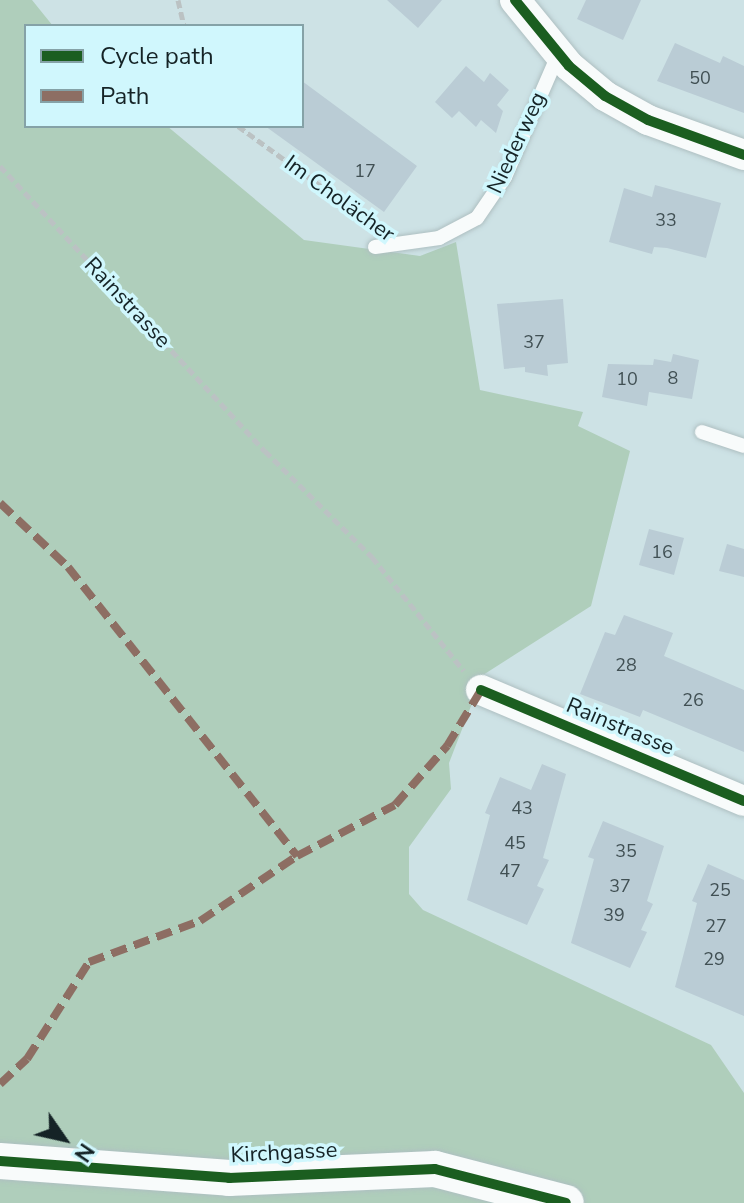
<!DOCTYPE html>
<meta charset="utf-8">
<style>
body{margin:0}
#map{position:relative;width:744px;height:1203px;overflow:hidden;background:#cde2e5;font-family:"Nunito Sans",sans-serif}
div>[style]{position:absolute}
[style*='--x']{left:calc(var(--x)*1px);top:calc(var(--y)*1px);width:calc(var(--w)*1px);rotate:calc(var(--a)*1deg)}
.green>*{inset:0;background:#afcebb}
.building>*{inset:0;background:#baccd5}
.path>*{height:5px;margin-top:-2.5px;transform-origin:0;background:repeating-linear-gradient(90deg,#bbc2c3 0 8px,transparent 0 12px)}
.roads{filter:drop-shadow(0 0 2px #aebfc1) drop-shadow(0 0 2px #aebfc1)}
.service>*{height:14px;margin:-7px;padding:0 7px;transform-origin:7px;border-radius:7px;background:#f8fbfb}
.minor>*{height:30px;margin:-15px;padding:0 15px;transform-origin:15px;border-radius:15px;background:#f8fbfb}
.tertiary>*{height:36px;margin:-18px;padding:0 18px;transform-origin:18px;border-radius:18px;background:#f8fbfb}
.quiet>*{height:8px;margin-top:-4px;transform-origin:0;background:repeating-linear-gradient(90deg,#8d6e63 0 16px,transparent 0 24px)}
.cycleway>*{height:10px;margin:-5px;padding:0 5px;transform-origin:5px;border-radius:5px;background:#1b5e20}
span{translate:-50% -50%;white-space:nowrap;text-align:center;line-height:1.15;-webkit-text-stroke:7px #d0f7fd;paint-order:stroke}
.number-label{font-size:18px;color:#415054}
.number-label span{-webkit-text-stroke-width:0}
.street-label{font-size:22px;color:#152326}
.legend{position:absolute;left:24px;top:24px;width:280px;height:104px;box-sizing:border-box;background:#d0f7fd;border:2px solid #85a2a7;margin:0;padding:10px 14px;list-style:none;font-size:24px;color:#152326}
.legend li{display:flex;align-items:center;gap:16px;height:40px}
.legend b{width:40px;border:2px solid #85a2a7}
.north{position:absolute;left:24px;top:1099px;width:80px;height:80px;-webkit-text-stroke:6px #d0f7fd;paint-order:stroke;rotate:124deg;font-size:22px;font-weight:700;line-height:32px;text-align:center;color:#152326}
.north::after{content:'';display:block;margin:auto;width:28px;height:36px;background:#152326;clip-path:polygon(50% 0,100% 100%,50% 72%,0 100%)}
</style>
<div id="map">
<div class="green">
<i style="clip-path:polygon(0 0,32px 0,53px 26px,26px 26px,26px 126px,167px 126px,304px 240px,420px 256px,456px 242px,480px 390px,583px 412px,578px 426px,630px 451px,591px 606px,483px 675px,449px 763px,451px 789px,409px 847px,409px 894px,423px 910px,711px 1045px,744px 1093px,744px 1203px,0 1203px)"></i>
</div>
<div class="building">
<i style="clip-path:polygon(387px 0,442px 0,418px 28px)"></i>
<i style="clip-path:polygon(586px 0,641px 0,623px 40px,577px 19px)"></i>
<i style="clip-path:polygon(675px 43px,720px 63px,723px 56px,744px 66px,744px 113px,657px 81px)"></i>
<i style="clip-path:polygon(466px 66px,484px 82px,490px 73px,509px 90px,497px 105px,503px 111px,496px 133px,481px 120px,476px 127px,459px 111px,452px 118px,435px 102px)"></i>
<i style="clip-path:polygon(302px 81px,417px 166px,384px 212px,265px 126px,302px 126px)"></i>
<i style="clip-path:polygon(655px 185px,721px 203px,706px 258px,667px 248px,654px 247px,652px 254px,609px 242px,624px 188px,652px 197px)"></i>
<i style="clip-path:polygon(563px 299px,568px 363px,547px 365px,548px 376px,525px 372px,525px 367px,504px 369px,497px 304px)"></i>
<i style="clip-path:polygon(673px 354px,699px 360px,692px 399px,649px 392px,647px 406px,602px 397px,608px 364px,653px 365px,654px 359px,671px 362px)"></i>
<i style="clip-path:polygon(649px 529px,684px 538px,674px 575px,639px 565px)"></i>
<i style="clip-path:polygon(727px 544px,744px 549px,744px 577px,719px 571px)"></i>
<i style="clip-path:polygon(624px 615px,673px 633px,664px 656px,744px 690px,744px 752px,643px 710px,640px 717px,580px 694px,605px 632px,615px 635px)"></i>
<i style="clip-path:polygon(542px 764px,566px 774px,543px 858px,549px 860px,537px 886px,544px 889px,527px 925px,467px 900px,490px 815px,485px 813px,500px 777px,531px 790px)"></i>
<i style="clip-path:polygon(603px 821px,664px 846px,647px 901px,653px 904px,641px 930px,647px 932px,630px 968px,571px 943px,594px 859px,588px 857px)"></i>
<i style="clip-path:polygon(708px 864px,744px 880px,744px 1016px,675px 987px,697px 903px,692px 901px)"></i>
</div>
<div class="path">
<i style="--x:178;--y:0;--w:27;--a:77"></i>
<i style="--x:238;--y:126;--w:170;--a:35.9"></i>
<i style="--x:0;--y:166;--w:389;--a:47.1"></i>
<i style="--x:265;--y:451;--w:151;--a:44.7"></i>
<i style="--x:372;--y:557;--w:146;--a:51.1"></i>
</div>
<div class="roads">
<div class="service">
<i style="--x:375;--y:247;--w:65;--a:-8"></i>
<i style="--x:439;--y:238;--w:43;--a:-27.8"></i>
<i style="--x:477;--y:218;--w:50;--a:-55.7"></i>
<i style="--x:505;--y:177;--w:133;--a:-66.5"></i>
<i style="--x:702;--y:432;--w:44;--a:18.4"></i>
</div>
<div class="minor">
<i style="--x:515;--y:0;--w:85;--a:50.7"></i>
<i style="--x:569;--y:66;--w:47;--a:39.8"></i>
<i style="--x:605;--y:96;--w:49;--a:29.2"></i>
<i style="--x:648;--y:120;--w:102;--a:20"></i>
<i style="--x:481;--y:690;--w:285;--a:22.9"></i>
</div>
<div class="tertiary">
<i style="--x:0;--y:1161;--w:230;--a:4.2"></i>
<i style="--x:229;--y:1178;--w:206;--a:-2.5"></i>
<i style="--x:435;--y:1169;--w:135;--a:14.5"></i>
</div>
</div>
<div class="quiet">
<i style="--x:0;--y:503;--w:93;--a:43.3"></i>
<i style="--x:68;--y:567;--w:369;--a:51.6"></i>
<i style="--x:0;--y:1084;--w:37;--a:-43"></i>
<i style="--x:27;--y:1059;--w:115;--a:-57.4"></i>
<i style="--x:89;--y:962;--w:118;--a:-20.3"></i>
<i style="--x:200;--y:921;--w:117;--a:-33.8"></i>
<i style="--x:297;--y:856;--w:110;--a:-27.5"></i>
<i style="--x:395;--y:805;--w:79;--a:-48.6"></i>
<i style="--x:447;--y:746;--w:66;--a:-58.7"></i>
</div>
<div class="cycleway">
<i style="--x:515;--y:0;--w:85;--a:50.7"></i>
<i style="--x:569;--y:66;--w:47;--a:39.8"></i>
<i style="--x:605;--y:96;--w:49;--a:29.2"></i>
<i style="--x:648;--y:120;--w:102;--a:20"></i>
<i style="--x:481;--y:690;--w:285;--a:22.9"></i>
<i style="--x:0;--y:1161;--w:230;--a:4.2"></i>
<i style="--x:229;--y:1178;--w:206;--a:-2.5"></i>
<i style="--x:435;--y:1169;--w:135;--a:14.5"></i>
</div>
<div class="number-label">
<span style="left:700px;top:78px">50</span>
<span style="left:365px;top:171px">17</span>
<span style="left:666px;top:220px">33</span>
<span style="left:534px;top:342px">37</span>
<span style="left:673px;top:378px">8</span>
<span style="left:627px;top:379px">10</span>
<span style="left:662px;top:552px">16</span>
<span style="left:626px;top:665px">28</span>
<span style="left:693px;top:700px">26</span>
<span style="left:522px;top:808px">43</span>
<span style="left:515px;top:843px">45</span>
<span style="left:626px;top:851px">35</span>
<span style="left:510px;top:871px">47</span>
<span style="left:620px;top:886px">37</span>
<span style="left:720px;top:890px">25</span>
<span style="left:614px;top:915px">39</span>
<span style="left:716px;top:926px">27</span>
<span style="left:714px;top:959px">29</span>
</div>
<div class="street-label">
<span style="left:517px;top:143px;rotate:-65deg">Niederweg</span>
<span style="left:339px;top:199px;rotate:36deg">Im Cholächer</span>
<span style="left:127px;top:303px;rotate:47deg">Rainstrasse</span>
<span style="left:620px;top:727px;rotate:23deg">Rainstrasse</span>
<span style="left:284px;top:1153px;rotate:-3deg">Kirchgasse</span>
</div>
<ul class="legend">
<li><b style="height:10px;background:#1b5e20"></b>Cycle path</li>
<li><b style="height:10px;background:#8d6e63"></b>Path</li>
</ul>
<div class="north">N</div>
</div>
